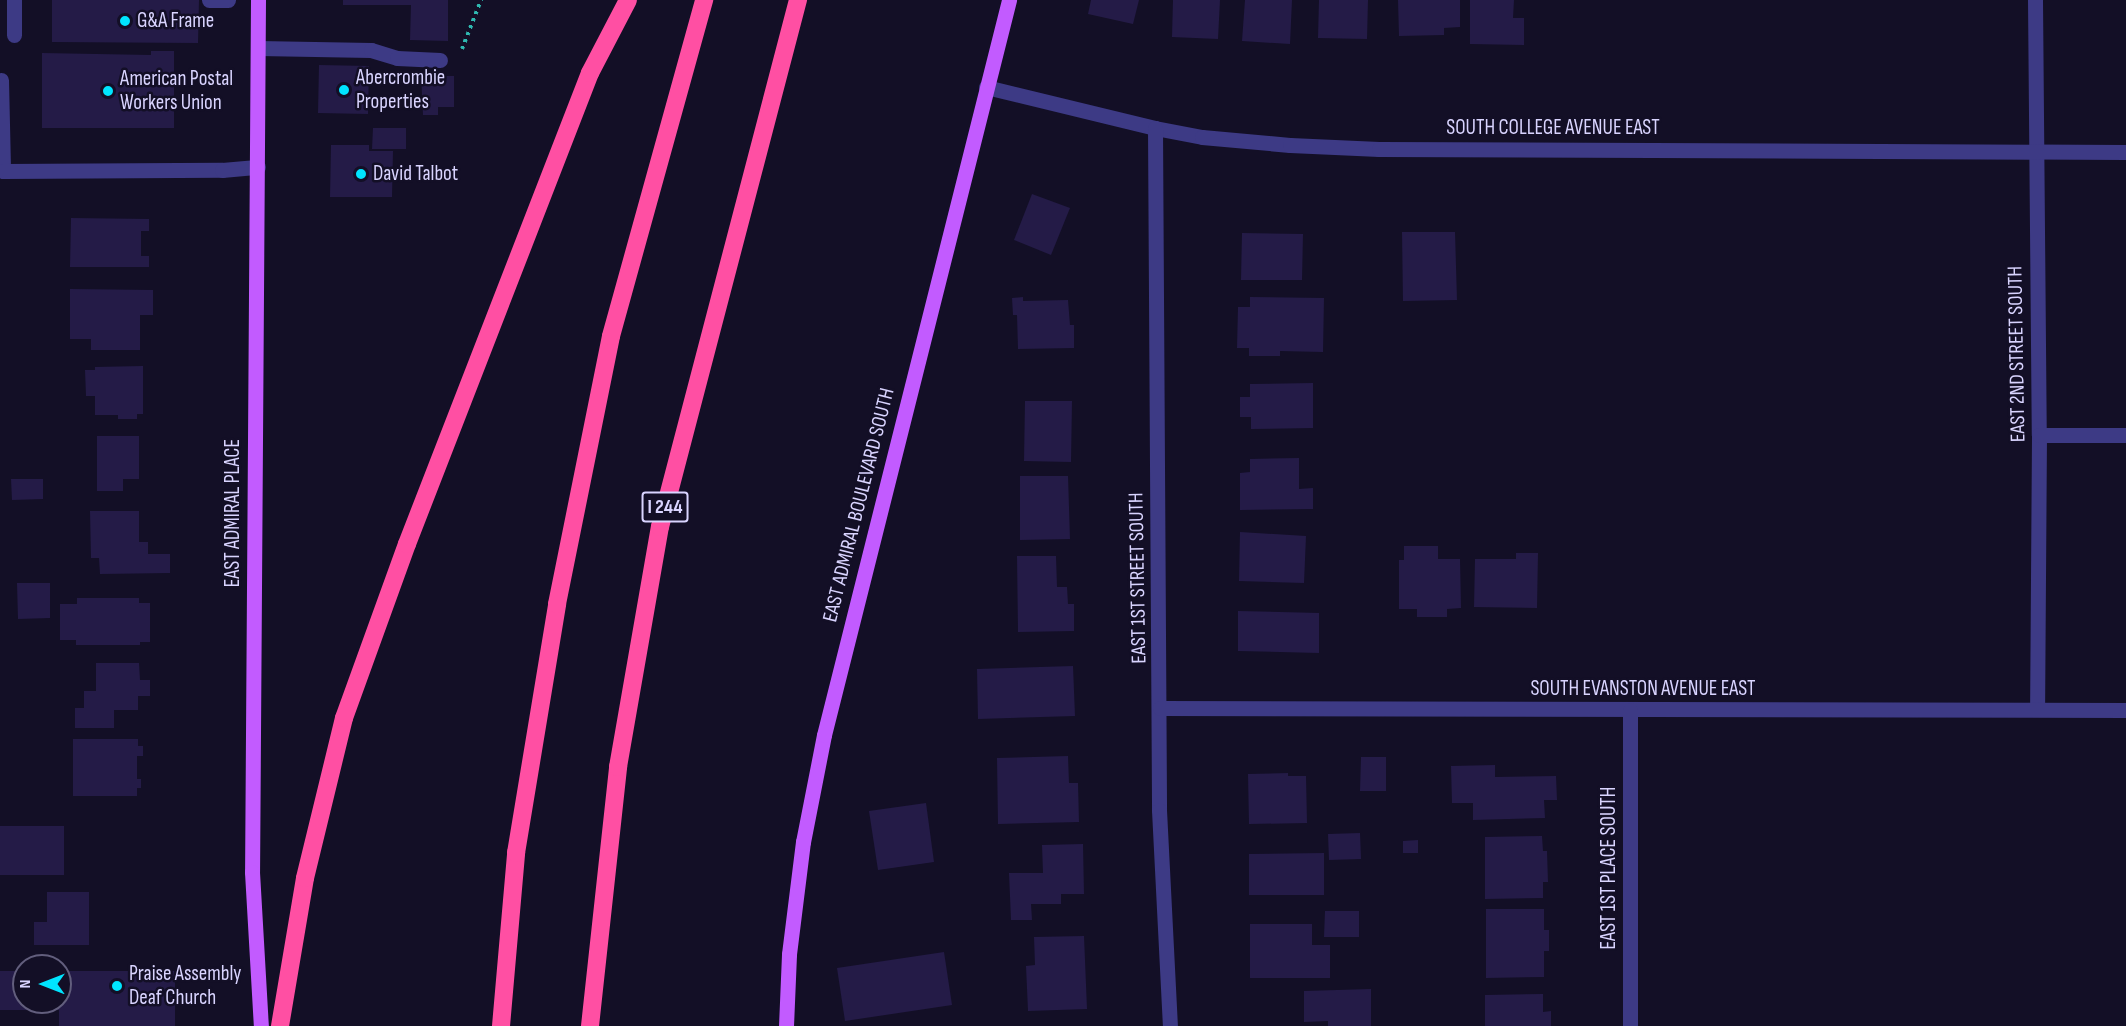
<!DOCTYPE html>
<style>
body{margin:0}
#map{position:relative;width:2126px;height:1026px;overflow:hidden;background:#130f26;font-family:"Sofia Sans Condensed",sans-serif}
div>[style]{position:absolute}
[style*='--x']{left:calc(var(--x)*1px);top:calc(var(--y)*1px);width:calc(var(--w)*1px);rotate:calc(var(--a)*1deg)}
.building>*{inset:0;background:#241b47}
.path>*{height:4px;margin-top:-2px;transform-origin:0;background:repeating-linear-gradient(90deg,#2fb8b0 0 3px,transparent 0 7.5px)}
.minor>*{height:15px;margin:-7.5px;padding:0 7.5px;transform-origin:7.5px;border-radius:7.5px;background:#3d3a85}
.major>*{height:15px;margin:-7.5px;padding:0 7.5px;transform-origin:7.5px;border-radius:7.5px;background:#c25bff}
.highway>*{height:18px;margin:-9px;padding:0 9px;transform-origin:9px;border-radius:9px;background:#ff4fa3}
.dots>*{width:16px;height:16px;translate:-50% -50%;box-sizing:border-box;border:3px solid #130f26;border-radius:50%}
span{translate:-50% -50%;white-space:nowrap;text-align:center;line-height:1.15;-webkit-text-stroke:5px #130f26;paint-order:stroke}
.shield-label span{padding:2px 4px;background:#130f26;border:2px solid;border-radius:4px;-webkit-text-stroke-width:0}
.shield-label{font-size:20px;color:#d9d4ff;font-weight:700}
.poi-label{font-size:21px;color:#d9d4ff}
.left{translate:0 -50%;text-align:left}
.street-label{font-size:21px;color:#d9d4ff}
.north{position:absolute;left:12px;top:954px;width:60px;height:60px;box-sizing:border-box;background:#130f26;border:2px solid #625e7d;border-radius:50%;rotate:270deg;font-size:16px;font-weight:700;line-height:24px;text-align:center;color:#d9d4ff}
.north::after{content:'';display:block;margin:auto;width:21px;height:27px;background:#00e5ff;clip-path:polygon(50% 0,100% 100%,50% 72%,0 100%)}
</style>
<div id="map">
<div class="building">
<i style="clip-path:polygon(52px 0,199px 0,198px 43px,52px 42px)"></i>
<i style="clip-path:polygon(343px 0,448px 0,448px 41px,410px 40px,411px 5px,343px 5px)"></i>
<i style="clip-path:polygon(1091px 0,1139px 0,1133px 24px,1088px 14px)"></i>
<i style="clip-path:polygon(1173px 0,1220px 0,1218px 39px,1172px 37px)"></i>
<i style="clip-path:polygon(1245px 0,1292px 0,1290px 44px,1242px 41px)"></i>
<i style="clip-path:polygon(1319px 0,1368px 0,1367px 39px,1318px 38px)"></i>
<i style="clip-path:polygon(1398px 0,1460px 0,1460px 27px,1444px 28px,1444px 35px,1399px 36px)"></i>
<i style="clip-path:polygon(1470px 0,1514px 0,1513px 18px,1524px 18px,1524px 45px,1470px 44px)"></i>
<i style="clip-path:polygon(151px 51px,174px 51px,174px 128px,42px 128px,42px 53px,151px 55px)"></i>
<i style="clip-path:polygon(319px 65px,369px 66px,368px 114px,318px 113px)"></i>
<i style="clip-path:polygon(437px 73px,437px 76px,454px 76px,454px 107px,438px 107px,438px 115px,423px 115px,421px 74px)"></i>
<i style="clip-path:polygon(373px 128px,406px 128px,406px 149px,372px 149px)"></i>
<i style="clip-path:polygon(331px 145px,369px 145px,369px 151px,393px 151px,392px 197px,330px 197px)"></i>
<i style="clip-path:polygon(1032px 194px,1070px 208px,1051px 255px,1014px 240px)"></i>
<i style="clip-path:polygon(71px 218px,149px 219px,149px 231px,141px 231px,141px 256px,149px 256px,149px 267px,70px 267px)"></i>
<i style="clip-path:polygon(1402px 232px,1455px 232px,1457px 300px,1403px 301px)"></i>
<i style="clip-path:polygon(1242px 233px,1303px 234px,1302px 280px,1241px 280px)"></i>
<i style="clip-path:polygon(70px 289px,153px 290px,153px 315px,140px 315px,140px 350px,91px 350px,91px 339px,70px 339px)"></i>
<i style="clip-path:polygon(1023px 297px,1023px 301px,1068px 300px,1070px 325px,1074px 325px,1074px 348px,1018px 349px,1017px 315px,1013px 315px,1012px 298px)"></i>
<i style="clip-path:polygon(1250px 297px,1324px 298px,1323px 352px,1280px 351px,1280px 356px,1249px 356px,1249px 348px,1237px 348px,1238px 307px,1250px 307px)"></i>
<i style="clip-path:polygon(143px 366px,143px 414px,137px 414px,137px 419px,118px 419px,118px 415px,95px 415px,95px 396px,86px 396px,85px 370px,95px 370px,95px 367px)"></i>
<i style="clip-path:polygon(1313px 383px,1313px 428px,1251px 429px,1251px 417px,1240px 417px,1240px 397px,1250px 397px,1250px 384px)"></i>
<i style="clip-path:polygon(1025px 401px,1072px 401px,1071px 462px,1024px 461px)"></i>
<i style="clip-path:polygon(97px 436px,139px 436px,139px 479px,123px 479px,123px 491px,97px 491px)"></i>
<i style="clip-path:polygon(1299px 458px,1299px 489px,1313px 488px,1313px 509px,1240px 510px,1240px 473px,1250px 472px,1250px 459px)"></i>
<i style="clip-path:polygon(1020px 476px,1068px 476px,1070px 539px,1020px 540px)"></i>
<i style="clip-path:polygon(11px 479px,43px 479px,43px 499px,12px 500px)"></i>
<i style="clip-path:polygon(90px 511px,139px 511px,139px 542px,148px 542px,148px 554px,170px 554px,170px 573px,100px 574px,99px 558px,91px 558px)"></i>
<i style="clip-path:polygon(1240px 532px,1306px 536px,1304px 583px,1239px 581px)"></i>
<i style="clip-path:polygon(1404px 546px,1438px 546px,1438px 559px,1460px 559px,1461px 608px,1447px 609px,1447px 617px,1417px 617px,1417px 609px,1399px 609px,1399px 560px,1404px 560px)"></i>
<i style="clip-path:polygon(1516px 553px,1538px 553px,1537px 608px,1474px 607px,1475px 559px,1516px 559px)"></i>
<i style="clip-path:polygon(1017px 556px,1056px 556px,1057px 587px,1067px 587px,1068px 604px,1074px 604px,1074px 631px,1018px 632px)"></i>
<i style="clip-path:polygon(17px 583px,50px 583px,50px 618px,18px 619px)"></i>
<i style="clip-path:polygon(77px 598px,139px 598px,139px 603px,150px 603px,150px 642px,140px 642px,140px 645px,76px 645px,76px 640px,60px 640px,60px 604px,77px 604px)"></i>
<i style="clip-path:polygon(1238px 611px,1319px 613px,1319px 653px,1238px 651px)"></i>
<i style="clip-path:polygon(96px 663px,139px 663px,140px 680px,150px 680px,150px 696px,138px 696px,138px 710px,114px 710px,114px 728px,75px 728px,75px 708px,84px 708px,84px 691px,96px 691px)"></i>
<i style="clip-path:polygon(1073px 666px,1075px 716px,978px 719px,977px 669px)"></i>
<i style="clip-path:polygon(73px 739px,138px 739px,138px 746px,143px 746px,143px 756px,137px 756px,137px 779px,141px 779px,141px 788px,137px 788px,137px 796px,73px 796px)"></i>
<i style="clip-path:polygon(1068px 756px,1069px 783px,1078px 783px,1079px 822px,998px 824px,997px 758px)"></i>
<i style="clip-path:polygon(1361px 757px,1386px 757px,1386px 791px,1360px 791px)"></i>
<i style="clip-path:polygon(1495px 765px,1495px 777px,1556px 776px,1557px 800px,1544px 800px,1545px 818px,1473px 820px,1473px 803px,1452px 803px,1451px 766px)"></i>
<i style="clip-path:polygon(1288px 773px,1288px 776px,1306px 776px,1307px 823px,1249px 824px,1248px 774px)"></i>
<i style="clip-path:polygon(926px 803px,934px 862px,878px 870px,869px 811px)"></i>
<i style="clip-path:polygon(0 826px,64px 826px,64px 875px,0 875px)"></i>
<i style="clip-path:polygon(1360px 833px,1361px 859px,1329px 860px,1328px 834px)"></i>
<i style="clip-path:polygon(1542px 836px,1543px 851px,1547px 851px,1548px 882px,1543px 882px,1543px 898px,1485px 899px,1485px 837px)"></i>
<i style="clip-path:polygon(1418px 840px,1418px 853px,1403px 853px,1403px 841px)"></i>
<i style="clip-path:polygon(1083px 844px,1084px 894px,1061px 894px,1061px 904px,1031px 904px,1032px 920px,1011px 920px,1009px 873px,1043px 873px,1042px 845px)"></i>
<i style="clip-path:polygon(1324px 853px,1324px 895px,1249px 895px,1249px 854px)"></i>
<i style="clip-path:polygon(47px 892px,89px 892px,89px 945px,34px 945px,34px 922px,47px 922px)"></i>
<i style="clip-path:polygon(1486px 909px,1544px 909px,1544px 930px,1549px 930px,1549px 951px,1544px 951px,1544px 977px,1486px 978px)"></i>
<i style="clip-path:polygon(1325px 911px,1359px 911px,1359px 937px,1324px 937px)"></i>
<i style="clip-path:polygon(1250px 924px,1312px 924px,1312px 945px,1330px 945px,1330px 978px,1250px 978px)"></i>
<i style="clip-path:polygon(1084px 936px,1087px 1009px,1028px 1011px,1026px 966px,1035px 965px,1034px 937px)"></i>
<i style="clip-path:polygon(944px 952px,952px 1005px,845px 1021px,837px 968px)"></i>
<i style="clip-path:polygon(0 971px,24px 971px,24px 1002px,60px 1002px,60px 971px,175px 971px,175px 1026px,59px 1026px,59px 1010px,0 1010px)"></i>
<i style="clip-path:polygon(1371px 989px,1371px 1026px,1328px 1026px,1328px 1021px,1304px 1022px,1304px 991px)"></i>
<i style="clip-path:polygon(1543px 994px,1543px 1012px,1551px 1011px,1551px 1026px,1485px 1026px,1485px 995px)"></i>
</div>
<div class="path">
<i style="--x:462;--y:49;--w:53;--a:-68.8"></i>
</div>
<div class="minor">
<i style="--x:14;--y:0;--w:35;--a:90"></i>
<i style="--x:209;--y:0;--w:19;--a:0"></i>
<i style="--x:2035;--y:0;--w:435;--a:89.5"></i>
<i style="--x:2039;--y:435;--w:273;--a:90.4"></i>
<i style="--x:258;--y:48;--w:113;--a:1"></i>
<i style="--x:371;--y:50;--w:27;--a:17"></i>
<i style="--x:397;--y:58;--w:43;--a:2.7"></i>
<i style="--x:1;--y:80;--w:91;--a:88.7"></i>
<i style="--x:3;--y:171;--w:219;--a:-0.3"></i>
<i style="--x:222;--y:170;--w:36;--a:-5"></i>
<i style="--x:986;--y:87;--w:174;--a:13.6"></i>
<i style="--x:1155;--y:128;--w:48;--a:10.8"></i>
<i style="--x:1202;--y:137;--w:88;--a:5.2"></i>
<i style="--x:1290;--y:145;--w:89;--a:2.6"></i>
<i style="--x:1379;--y:149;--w:747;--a:0.23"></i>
<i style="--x:1155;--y:128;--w:682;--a:89.66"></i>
<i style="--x:1159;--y:810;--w:216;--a:87.1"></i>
<i style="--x:2039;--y:435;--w:87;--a:0"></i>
<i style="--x:1160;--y:708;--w:966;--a:0.12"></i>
<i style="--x:1630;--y:710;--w:316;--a:90"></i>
</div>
<div class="major">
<i style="--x:258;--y:0;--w:872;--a:90.39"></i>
<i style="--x:252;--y:872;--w:154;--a:86.7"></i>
<i style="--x:786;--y:1026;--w:72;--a:-87.6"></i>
<i style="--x:789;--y:954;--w:113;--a:-82.9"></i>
<i style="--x:803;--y:842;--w:109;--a:-78.9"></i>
<i style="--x:824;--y:735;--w:758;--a:-75.87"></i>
</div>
<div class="highway">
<i style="--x:280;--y:1026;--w:150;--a:-80.4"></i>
<i style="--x:305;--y:878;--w:165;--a:-76.3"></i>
<i style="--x:344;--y:718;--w:185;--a:-70.1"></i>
<i style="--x:407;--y:544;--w:505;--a:-68.77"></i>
<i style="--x:590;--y:73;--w:82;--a:-62.5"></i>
<i style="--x:501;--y:1026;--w:174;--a:-85"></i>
<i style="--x:516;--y:853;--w:252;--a:-80.6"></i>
<i style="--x:557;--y:604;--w:273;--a:-78.6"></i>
<i style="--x:611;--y:336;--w:349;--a:-74.5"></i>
<i style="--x:590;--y:1026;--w:261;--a:-83.8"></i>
<i style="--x:618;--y:767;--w:244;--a:-80.1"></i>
<i style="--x:660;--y:527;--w:545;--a:-75.33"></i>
</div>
<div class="dots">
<i style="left:125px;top:21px;background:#00e5ff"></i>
<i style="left:344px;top:90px;background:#00e5ff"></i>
<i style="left:108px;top:91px;background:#00e5ff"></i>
<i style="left:361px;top:174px;background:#00e5ff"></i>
<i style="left:117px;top:986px;background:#00e5ff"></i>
</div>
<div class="shield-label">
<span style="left:665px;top:507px">I 244</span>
</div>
<div class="poi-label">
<span class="left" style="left:137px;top:21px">G&amp;A Frame</span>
<span class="left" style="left:356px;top:90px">Abercrombie<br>Properties</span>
<span class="left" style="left:120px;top:91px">American Postal<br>Workers Union</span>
<span class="left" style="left:373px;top:174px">David Talbot</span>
<span class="left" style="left:129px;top:986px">Praise Assembly<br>Deaf Church</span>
</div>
<div class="street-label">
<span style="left:1553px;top:128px">SOUTH COLLEGE AVENUE EAST</span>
<span style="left:2017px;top:354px;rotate:-91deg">EAST 2ND STREET SOUTH</span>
<span style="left:859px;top:505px;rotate:-76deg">EAST ADMIRAL BOULEVARD SOUTH</span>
<span style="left:233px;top:513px;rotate:-90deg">EAST ADMIRAL PLACE</span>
<span style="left:1138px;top:578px;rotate:-91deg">EAST 1ST STREET SOUTH</span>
<span style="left:1643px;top:689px">SOUTH EVANSTON AVENUE EAST</span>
<span style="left:1609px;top:868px;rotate:-90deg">EAST 1ST PLACE SOUTH</span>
</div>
<div class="north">N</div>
</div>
